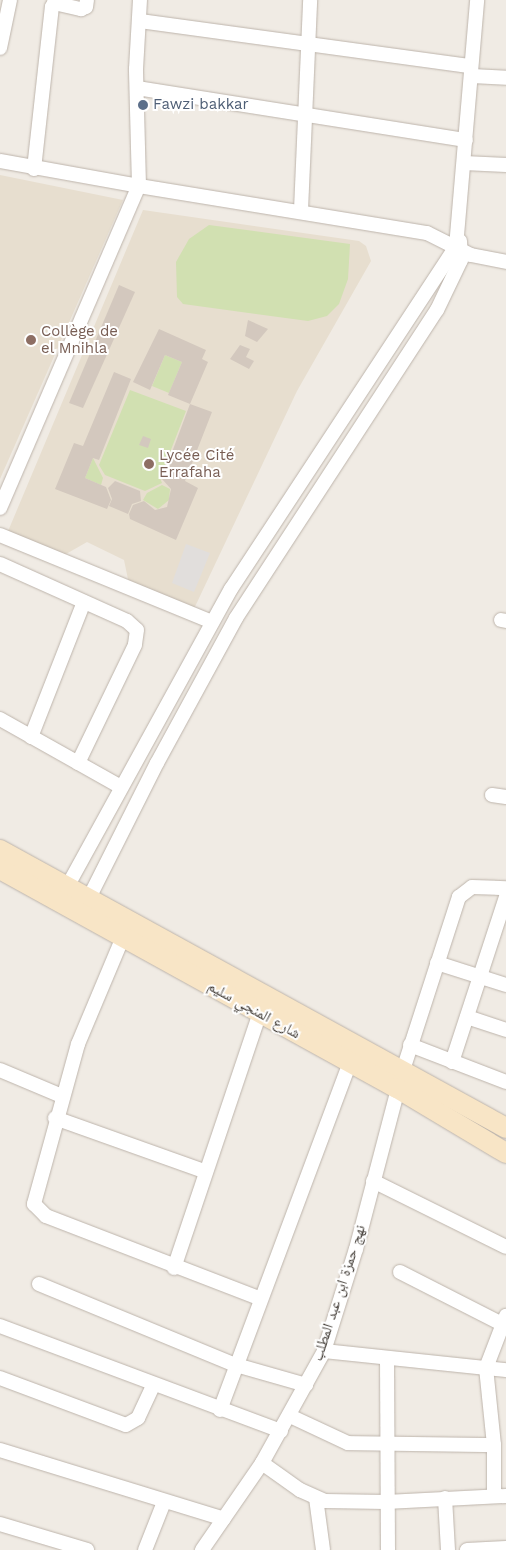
<!DOCTYPE html>
<meta charset="utf-8">
<style>
body{margin:0}
#map{position:relative;width:506px;height:1550px;overflow:hidden;background:#f0ebe4;font-family:"Work Sans","Noto Naskh Arabic",sans-serif}
div>[style]{position:absolute}
[style*='--x']{left:calc(var(--x)*1px);top:calc(var(--y)*1px);width:calc(var(--w)*1px);rotate:calc(var(--a)*1deg)}
.education>*{inset:0;background:#e7decf}
.green>*{inset:0;background:#d1e0b1}
.parking>*{inset:0;background:#e1dedc}
.building>*{inset:0;background:#d3c8be}
.roads{filter:drop-shadow(0 0 1px #bdb4ab) drop-shadow(0 0 1px #bdb4ab)}
.minor>*{height:14px;margin:-7px;padding:0 7px;transform-origin:7px;border-radius:7px;background:#fff}
.secondary>*{height:20px;margin:-10px;padding:0 10px;transform-origin:10px;border-radius:10px;background:#f8e5c6}
.dots>*{width:14px;height:14px;translate:-50% -50%;box-sizing:border-box;border:2px solid #fff;border-radius:50%}
span{translate:-50% -50%;white-space:nowrap;text-align:center;line-height:1.15;-webkit-text-stroke:4px #fff;paint-order:stroke}
.service-label{font-size:15px;color:#4e5e75}
.left{translate:0 -50%;text-align:left}
.education-label{font-size:15px;color:#785e54}
.street-label{font-size:15px;color:#413b35}
</style>
<div id="map">
<div class="education">
<i style="clip-path:polygon(0 175px,123px 200px,0 479px)"></i>
<i style="clip-path:polygon(143px 210px,359px 241px,366px 246px,371px 261px,297px 391px,192px 613px,129px 584px,124px 560px,87px 542px,59px 558px,6px 536px)"></i>
</div>
<div class="green">
<i style="clip-path:polygon(209px 225px,350px 244px,348px 279px,339px 304px,327px 316px,308px 321px,183px 304px,177px 297px,176px 262px,189px 239px)"></i>
<i style="clip-path:polygon(165px 355px,182px 362px,169px 393px,152px 386px)"></i>
<i style="clip-path:polygon(130px 390px,186px 411px,160px 478px,162px 483px,145px 491px,105px 475px,99px 465px)"></i>
<i style="clip-path:polygon(93px 458px,103px 478px,101px 485px,85px 478px)"></i>
<i style="clip-path:polygon(162px 485px,170px 489px,169px 500px,158px 509px,143px 500px,147px 493px)"></i>
</div>
<div class="parking">
<i style="clip-path:polygon(186px 544px,210px 553px,194px 592px,172px 583px)"></i>
</div>
<div class="building">
<i style="clip-path:polygon(119px 285px,135px 292px,83px 408px,69px 403px)"></i>
<i style="clip-path:polygon(248px 320px,268px 329px,257px 342px,245px 336px)"></i>
<i style="clip-path:polygon(159px 329px,206px 350px,202px 359px,208px 362px,190px 404px,168px 395px,182px 362px,165px 355px,150px 390px,133px 382px)"></i>
<i style="clip-path:polygon(240px 345px,250px 349px,246px 357px,254px 361px,249px 369px,230px 359px)"></i>
<i style="clip-path:polygon(114px 372px,131px 379px,99px 460px,93px 458px,85px 478px,106px 487px,111px 500px,107px 509px,55px 489px,74px 443px,83px 446px)"></i>
<i style="clip-path:polygon(190px 404px,212px 412px,185px 481px,198px 488px,176px 540px,130px 519px,129px 514px,133px 505px,144px 501px,155px 510px,167px 507px,171px 489px,162px 479px)"></i>
<i style="clip-path:polygon(143px 436px,151px 439px,148px 448px,139px 445px)"></i>
<i style="clip-path:polygon(115px 481px,140px 491px,141px 501px,132px 504px,128px 514px,109px 506px,112px 499px,108px 488px)"></i>
</div>
<div class="roads">
<div class="minor">
<i style="--x:140;--y:21;--w:332;--a:7.8"></i>
<i style="--x:0;--y:48;--w:49;--a:-78.2"></i>
<i style="--x:472;--y:76;--w:34;--a:3"></i>
<i style="--x:137;--y:88;--w:333;--a:9"></i>
<i style="--x:0;--y:161;--w:141;--a:10.2"></i>
<i style="--x:139;--y:186;--w:117;--a:-91.5"></i>
<i style="--x:136;--y:69;--w:69;--a:-86.7"></i>
<i style="--x:464;--y:163;--w:42;--a:2.7"></i>
<i style="--x:34;--y:169;--w:163;--a:-83.7"></i>
<i style="--x:52;--y:7;--w:4;--a:-63"></i>
<i style="--x:54;--y:3;--w:28;--a:13"></i>
<i style="--x:81;--y:9;--w:5;--a:-22"></i>
<i style="--x:86;--y:7;--w:7;--a:-82"></i>
<i style="--x:301;--y:210;--w:210;--a:-87.5"></i>
<i style="--x:0;--y:508;--w:351;--a:-66.7"></i>
<i style="--x:139;--y:186;--w:292;--a:9.3"></i>
<i style="--x:427;--y:233;--w:49;--a:26.6"></i>
<i style="--x:471;--y:255;--w:36;--a:11"></i>
<i style="--x:0;--y:535;--w:229;--a:22.3"></i>
<i style="--x:0;--y:564;--w:139;--a:24.2"></i>
<i style="--x:127;--y:621;--w:13;--a:42"></i>
<i style="--x:137;--y:630;--w:15;--a:98"></i>
<i style="--x:135;--y:645;--w:131;--a:115.8"></i>
<i style="--x:501;--y:620;--w:5;--a:11"></i>
<i style="--x:0;--y:719;--w:139;--a:29.3"></i>
<i style="--x:31;--y:737;--w:145;--a:-68.6"></i>
<i style="--x:492;--y:795;--w:14;--a:8"></i>
<i style="--x:67;--y:887;--w:340;--a:-61.2"></i>
<i style="--x:231;--y:589;--w:409;--a:-56.7"></i>
<i style="--x:456;--y:247;--w:248;--a:-85.1"></i>
<i style="--x:89;--y:898;--w:151;--a:-63.3"></i>
<i style="--x:157;--y:763;--w:165;--a:-61.4"></i>
<i style="--x:236;--y:618;--w:368;--a:-56.9"></i>
<i style="--x:437;--y:310;--w:55;--a:-64.4"></i>
<i style="--x:461;--y:260;--w:19;--a:-93"></i>
<i style="--x:123;--y:937;--w:116;--a:112.8"></i>
<i style="--x:78;--y:1044;--w:166;--a:105.4"></i>
<i style="--x:34;--y:1204;--w:17;--a:45"></i>
<i style="--x:46;--y:1216;--w:230;--a:21.1"></i>
<i style="--x:437;--y:963;--w:72;--a:17.7"></i>
<i style="--x:467;--y:1017;--w:41;--a:18.4"></i>
<i style="--x:410;--y:1045;--w:103;--a:21.1"></i>
<i style="--x:452;--y:1062;--w:174;--a:-71.9"></i>
<i style="--x:0;--y:1070;--w:67;--a:22.8"></i>
<i style="--x:55;--y:1118;--w:158;--a:19.6"></i>
<i style="--x:373;--y:1181;--w:148;--a:26.4"></i>
<i style="--x:174;--y:1268;--w:270;--a:-71.4"></i>
<i style="--x:400;--y:1272;--w:114;--a:27"></i>
<i style="--x:39;--y:1284;--w:213;--a:22.4"></i>
<i style="--x:236;--y:1365;--w:73;--a:15.9"></i>
<i style="--x:0;--y:1326;--w:300;--a:20.5"></i>
<i style="--x:324;--y:1351;--w:183;--a:6"></i>
<i style="--x:387;--y:1359;--w:191;--a:89.7"></i>
<i style="--x:0;--y:1378;--w:134;--a:20.5"></i>
<i style="--x:126;--y:1425;--w:14;--a:-30"></i>
<i style="--x:138;--y:1418;--w:35;--a:-65"></i>
<i style="--x:220;--y:1410;--w:371;--a:-69.5"></i>
<i style="--x:290;--y:1416;--w:64;--a:25"></i>
<i style="--x:348;--y:1443;--w:146;--a:0.8"></i>
<i style="--x:0;--y:1450;--w:234;--a:17.1"></i>
<i style="--x:262;--y:1463;--w:47;--a:35.4"></i>
<i style="--x:300;--y:1490;--w:27;--a:24"></i>
<i style="--x:325;--y:1501;--w:61;--a:0.9"></i>
<i style="--x:386;--y:1502;--w:120;--a:-2.9"></i>
<i style="--x:494;--y:1496;--w:51;--a:-90"></i>
<i style="--x:494;--y:1445;--w:77;--a:-95.9"></i>
<i style="--x:486;--y:1368;--w:56;--a:-69"></i>
<i style="--x:316;--y:1498;--w:52;--a:82.3"></i>
<i style="--x:445;--y:1498;--w:52;--a:86.7"></i>
<i style="--x:0;--y:1524;--w:91;--a:16.6"></i>
<i style="--x:145;--y:1550;--w:52;--a:-68.4"></i>
<i style="--x:202;--y:1550;--w:106;--a:-55.4"></i>
<i style="--x:262;--y:1463;--w:128;--a:-61"></i>
<i style="--x:324;--y:1351;--w:107;--a:-72.6"></i>
<i style="--x:356;--y:1249;--w:185;--a:-75.3"></i>
<i style="--x:403;--y:1070;--w:182;--a:-72.1"></i>
<i style="--x:459;--y:897;--w:16;--a:-38"></i>
<i style="--x:472;--y:887;--w:34;--a:2"></i>
<i style="--x:467;--y:1550;--w:39;--a:-3"></i>
</div>
<div class="secondary">
<i style="--x:0;--y:850;--w:577;--a:28.78"></i>
<i style="--x:0;--y:869;--w:453;--a:28.9"></i>
<i style="--x:397;--y:1088;--w:127;--a:30.8"></i>
</div>
</div>
<div class="dots">
<i style="left:143px;top:105px;background:#5c6f8a"></i>
<i style="left:31px;top:340px;background:#8d6e63"></i>
<i style="left:149px;top:464px;background:#8d6e63"></i>
</div>
<div class="service-label">
<span class="left" style="left:153px;top:105px">Fawzi bakkar</span>
</div>
<div class="education-label">
<span class="left" style="left:41px;top:340px">Collège de<br>el Mnihla</span>
<span class="left" style="left:159px;top:464px">Lycée Cité<br>Errafaha</span>
</div>
<div class="street-label">
<span style="left:254px;top:1010px;rotate:29deg">شارع المنجي سليم</span>
<span style="left:339px;top:1293px;rotate:-72deg">نهج حمزة ابن عبد المطلب</span>
</div>
</div>
